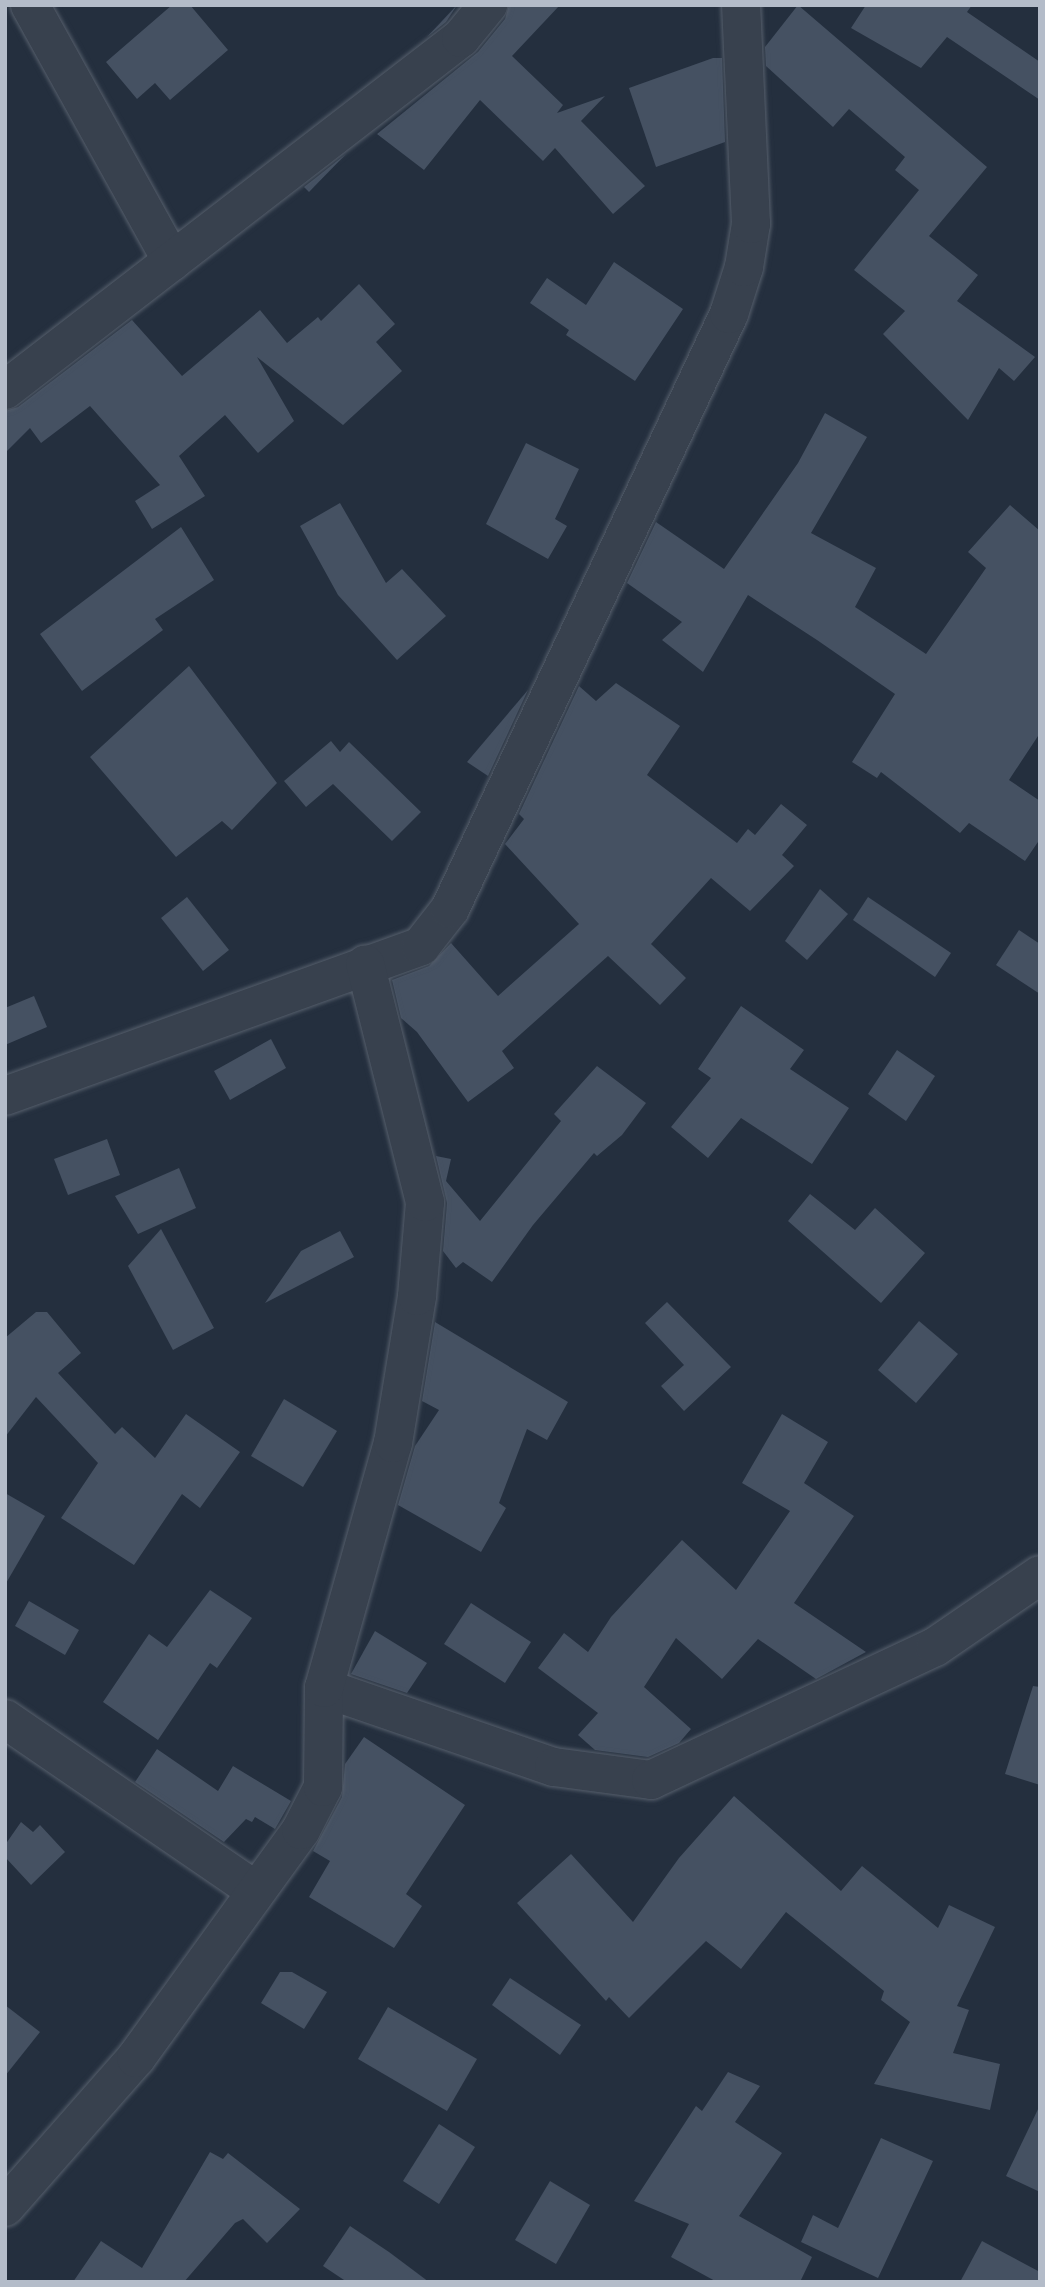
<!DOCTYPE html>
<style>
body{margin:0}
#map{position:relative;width:1045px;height:2287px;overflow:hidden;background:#242f3e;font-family:"Space Grotesk",sans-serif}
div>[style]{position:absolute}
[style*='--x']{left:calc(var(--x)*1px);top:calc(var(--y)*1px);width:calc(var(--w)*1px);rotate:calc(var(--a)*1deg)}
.building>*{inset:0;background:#455162}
.roads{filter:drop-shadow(0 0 2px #565f6c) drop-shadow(0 0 2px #565f6c)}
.minor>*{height:38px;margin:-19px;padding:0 19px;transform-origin:19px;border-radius:19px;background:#38414e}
span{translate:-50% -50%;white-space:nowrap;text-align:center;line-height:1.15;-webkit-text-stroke:6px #1d2633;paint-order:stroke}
.frame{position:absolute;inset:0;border:7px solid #b4bcc9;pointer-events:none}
</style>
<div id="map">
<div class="building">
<i style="clip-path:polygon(172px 5px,190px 5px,228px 50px,170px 100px,155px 83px,137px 99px,106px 62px)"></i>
<i style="clip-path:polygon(457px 5px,446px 22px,427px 37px)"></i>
<i style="clip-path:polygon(509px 5px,560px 5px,512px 56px,563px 105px,557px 113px,605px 96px,581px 121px,645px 186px,613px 214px,555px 148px,543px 161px,480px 100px,424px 170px,377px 134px,478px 52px,505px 19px)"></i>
<i style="clip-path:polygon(798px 5px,987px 167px,929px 236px,978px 275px,957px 301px,1035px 357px,1014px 381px,999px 368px,968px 420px,883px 334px,905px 311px,854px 270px,919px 190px,895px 170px,905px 157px,849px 109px,833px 127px,766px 66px,765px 47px)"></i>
<i style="clip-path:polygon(866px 5px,972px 5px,967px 12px,1040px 62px,1040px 100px,947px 37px,921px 68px,851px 28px)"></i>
<i style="clip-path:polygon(713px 58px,722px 58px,725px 142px,656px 167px,629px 88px)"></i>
<i style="clip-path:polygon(346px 154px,309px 192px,304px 187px)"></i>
<i style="clip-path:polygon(614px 262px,683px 309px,635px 381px,566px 335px,569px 330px,530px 303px,547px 278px,586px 305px)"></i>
<i style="clip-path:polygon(359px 284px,395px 324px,376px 342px,402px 371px,343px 425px,257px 357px,294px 421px,258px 453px,225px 415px,179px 456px,205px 496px,152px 529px,135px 501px,160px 485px,90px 406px,41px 443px,30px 428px,5px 453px,5px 411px,18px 407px,132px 320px,182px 376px,260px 310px,287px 343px,318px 317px,321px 321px)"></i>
<i style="clip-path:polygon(825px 413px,867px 437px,811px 533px,876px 568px,855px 607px,926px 654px,986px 568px,968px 552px,1010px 505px,1040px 531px,1040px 733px,1009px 780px,1040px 801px,1040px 839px,1025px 861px,969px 823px,960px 833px,881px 772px,877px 778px,852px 762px,895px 694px,817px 640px,748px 595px,703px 672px,662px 640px,682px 622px,627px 583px,656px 522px,724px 569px,798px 463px)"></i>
<i style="clip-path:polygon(526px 443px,579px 469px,555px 519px,567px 526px,548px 559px,486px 524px)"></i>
<i style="clip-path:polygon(340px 503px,386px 583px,402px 569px,446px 616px,397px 660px,338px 595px,300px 526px)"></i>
<i style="clip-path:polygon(181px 527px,214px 580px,155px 619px,163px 630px,82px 691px,40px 634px)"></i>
<i style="clip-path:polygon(189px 666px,277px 783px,232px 830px,222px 821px,176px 857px,90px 757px)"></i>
<i style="clip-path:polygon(616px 683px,680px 726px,647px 775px,737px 843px,748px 829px,755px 835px,781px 804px,807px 825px,782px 855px,794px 866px,750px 911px,711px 878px,651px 944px,686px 978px,660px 1005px,608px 956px,502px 1051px,514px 1068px,468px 1102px,417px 1032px,401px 1018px,392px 980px,429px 966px,451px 943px,498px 996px,579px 924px,505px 844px,524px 819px,519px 814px,579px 686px,596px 701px)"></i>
<i style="clip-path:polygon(528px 690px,488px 776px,467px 762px)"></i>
<i style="clip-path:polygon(331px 741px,340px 752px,349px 742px,421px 812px,392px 841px,333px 784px,306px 807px,284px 781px)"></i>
<i style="clip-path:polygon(820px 889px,848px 914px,807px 960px,785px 941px)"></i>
<i style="clip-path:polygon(187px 897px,229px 950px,203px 971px,161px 918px)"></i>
<i style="clip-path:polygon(868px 897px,951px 953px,935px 977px,853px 920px)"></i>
<i style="clip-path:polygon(1019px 930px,1040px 944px,1040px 994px,996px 965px)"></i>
<i style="clip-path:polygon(34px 996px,47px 1027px,5px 1045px,5px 1008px)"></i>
<i style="clip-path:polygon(741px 1006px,804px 1050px,790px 1069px,849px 1108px,812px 1164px,741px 1118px,708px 1158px,671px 1127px,711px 1078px,698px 1069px)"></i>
<i style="clip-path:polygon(271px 1039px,286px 1068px,230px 1100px,214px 1071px)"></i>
<i style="clip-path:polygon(897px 1050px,935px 1076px,906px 1121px,868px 1094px)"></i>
<i style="clip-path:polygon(597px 1066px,646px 1103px,622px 1135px,597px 1156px,594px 1153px,533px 1225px,492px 1282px,463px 1262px,456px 1268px,443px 1251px,447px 1203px,436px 1156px,451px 1159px,446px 1181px,480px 1221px,561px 1121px,554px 1114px)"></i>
<i style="clip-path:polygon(107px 1139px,120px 1175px,68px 1195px,54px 1159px)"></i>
<i style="clip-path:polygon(179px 1168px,196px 1208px,138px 1234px,115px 1196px)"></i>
<i style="clip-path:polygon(810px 1194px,855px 1230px,875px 1208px,925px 1253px,881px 1303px,788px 1221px)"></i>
<i style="clip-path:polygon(161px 1229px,214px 1328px,173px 1350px,128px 1266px)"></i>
<i style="clip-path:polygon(340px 1231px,354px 1257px,265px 1303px,301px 1251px)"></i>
<i style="clip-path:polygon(667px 1302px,731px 1367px,684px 1411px,661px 1386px,684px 1365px,645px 1323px)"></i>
<i style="clip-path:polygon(36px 1312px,47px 1312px,81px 1353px,58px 1373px,115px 1434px,122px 1427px,155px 1458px,186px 1414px,240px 1452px,200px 1508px,182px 1494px,134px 1565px,61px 1518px,98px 1463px,36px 1397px,5px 1437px,5px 1338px)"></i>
<i style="clip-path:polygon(919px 1321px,958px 1354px,916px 1403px,878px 1370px)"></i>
<i style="clip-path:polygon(435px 1322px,568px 1402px,547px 1440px,527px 1429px,499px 1503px,506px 1508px,481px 1552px,398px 1505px,415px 1446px,439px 1410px,422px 1401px)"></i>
<i style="clip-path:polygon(284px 1399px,337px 1431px,303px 1487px,251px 1456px)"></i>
<i style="clip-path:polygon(782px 1414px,828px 1442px,804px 1483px,854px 1516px,794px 1603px,866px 1652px,816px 1679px,758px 1639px,722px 1679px,676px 1638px,644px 1687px,691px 1729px,679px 1743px,648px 1757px,595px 1750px,578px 1735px,598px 1713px,538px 1668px,564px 1633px,588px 1652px,611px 1617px,682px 1540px,736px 1590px,790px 1511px,742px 1483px)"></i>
<i style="clip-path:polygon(5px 1493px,45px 1516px,5px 1585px)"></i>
<i style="clip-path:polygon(210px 1590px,252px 1618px,217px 1668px,210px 1663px,158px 1740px,103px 1702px,149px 1634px,167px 1647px)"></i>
<i style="clip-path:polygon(29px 1601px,79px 1630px,65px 1655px,15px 1626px)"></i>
<i style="clip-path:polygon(471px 1603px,531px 1642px,505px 1683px,444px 1644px)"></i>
<i style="clip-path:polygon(375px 1631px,427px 1663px,407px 1693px,351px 1674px)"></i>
<i style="clip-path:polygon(1033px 1686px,1040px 1687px,1040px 1785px,1005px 1774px)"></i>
<i style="clip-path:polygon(364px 1737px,465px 1805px,406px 1894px,422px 1906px,394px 1948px,309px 1897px,330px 1861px,313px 1851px,342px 1797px,345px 1764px)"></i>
<i style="clip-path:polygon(157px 1749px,218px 1791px,233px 1766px,291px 1801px,275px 1829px,255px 1817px,252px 1822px,246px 1819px,224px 1842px,135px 1782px)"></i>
<i style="clip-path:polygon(734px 1796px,841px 1891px,862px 1866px,938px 1928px,949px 1905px,995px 1927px,957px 2006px,969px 2010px,953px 2053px,1000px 2064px,990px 2110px,874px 2084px,910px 2022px,881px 2000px,884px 1991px,786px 1912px,741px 1969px,706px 1941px,629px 2018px,609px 1997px,606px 2001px,517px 1903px,571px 1854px,633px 1922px,679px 1858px)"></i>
<i style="clip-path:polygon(21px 1822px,33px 1832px,40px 1825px,65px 1852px,31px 1885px,5px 1857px,5px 1845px)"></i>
<i style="clip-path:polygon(280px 1972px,292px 1972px,327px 1992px,304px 2029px,261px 2003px)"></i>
<i style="clip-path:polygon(510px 1978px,581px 2025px,560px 2055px,492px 2005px)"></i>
<i style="clip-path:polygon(5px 2005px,40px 2032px,5px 2076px)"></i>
<i style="clip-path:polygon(388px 2007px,477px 2059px,447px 2111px,358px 2059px)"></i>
<i style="clip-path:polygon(728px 2072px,760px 2086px,735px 2122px,782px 2153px,739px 2216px,812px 2257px,800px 2282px,717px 2282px,671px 2257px,689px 2224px,634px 2201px,696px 2106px,702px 2111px)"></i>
<i style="clip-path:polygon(1040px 2105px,1040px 2192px,1006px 2176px)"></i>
<i style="clip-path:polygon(439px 2124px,475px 2147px,439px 2204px,403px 2181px)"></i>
<i style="clip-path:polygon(881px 2138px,933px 2161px,878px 2278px,801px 2242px,813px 2215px,838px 2228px)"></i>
<i style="clip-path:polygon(210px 2152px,223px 2159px,228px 2153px,300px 2209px,267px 2243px,243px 2219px,235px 2223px,184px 2282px,73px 2282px,101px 2241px,142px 2268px)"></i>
<i style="clip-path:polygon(550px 2181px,590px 2205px,556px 2264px,515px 2240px)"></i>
<i style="clip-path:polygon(350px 2226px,389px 2252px,429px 2282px,347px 2282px,323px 2266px)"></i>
<i style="clip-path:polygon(982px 2241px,1040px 2272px,1040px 2282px,960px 2282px)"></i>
</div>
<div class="roads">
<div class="minor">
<i style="--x:30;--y:5;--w:293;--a:61"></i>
<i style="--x:5;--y:390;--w:576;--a:-37.67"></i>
<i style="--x:461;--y:38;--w:43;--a:-50.7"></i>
<i style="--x:5;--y:1096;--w:442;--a:-19.8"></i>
<i style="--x:421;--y:946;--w:47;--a:-51.9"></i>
<i style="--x:450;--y:909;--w:657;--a:-64.88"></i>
<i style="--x:729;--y:314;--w:49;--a:-72.3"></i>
<i style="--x:744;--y:267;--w:44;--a:-80.8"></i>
<i style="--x:751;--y:224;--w:219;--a:-92.6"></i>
<i style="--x:324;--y:1688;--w:243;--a:19"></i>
<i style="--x:554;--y:1767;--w:98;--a:7.6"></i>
<i style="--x:651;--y:1780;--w:314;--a:-25.1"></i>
<i style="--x:935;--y:1647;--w:127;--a:-34.4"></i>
<i style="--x:5;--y:1719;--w:304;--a:34.4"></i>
<i style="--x:5;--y:2207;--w:198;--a:-48.7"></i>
<i style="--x:136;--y:2058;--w:281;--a:-54.1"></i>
<i style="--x:301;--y:1830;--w:48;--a:-62.9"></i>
<i style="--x:323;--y:1787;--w:99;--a:-89.4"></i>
<i style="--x:324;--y:1688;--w:255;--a:-74.3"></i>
<i style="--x:393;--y:1443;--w:149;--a:-80.7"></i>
<i style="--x:417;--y:1296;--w:94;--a:-85.1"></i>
<i style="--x:425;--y:1202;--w:245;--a:-104.1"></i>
</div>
</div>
<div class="frame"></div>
</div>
